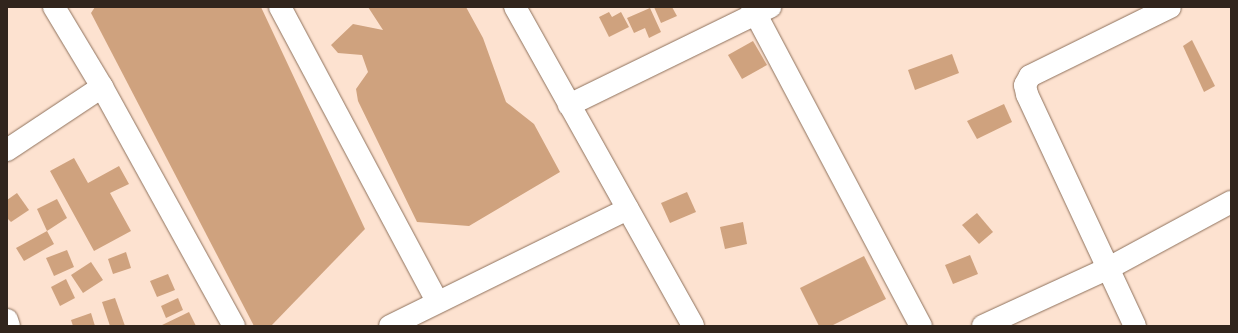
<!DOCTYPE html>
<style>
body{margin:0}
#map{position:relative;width:1238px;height:333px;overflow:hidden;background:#fde2d0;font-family:"PT Sans Narrow",sans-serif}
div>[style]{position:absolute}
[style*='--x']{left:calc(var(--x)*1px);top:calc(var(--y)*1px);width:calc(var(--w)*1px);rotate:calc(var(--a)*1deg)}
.building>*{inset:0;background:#cfa27e}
.roads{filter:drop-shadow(0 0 1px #8e715c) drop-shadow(0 0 1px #8e715c)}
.minor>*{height:22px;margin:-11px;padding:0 11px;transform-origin:11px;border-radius:11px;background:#fff}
span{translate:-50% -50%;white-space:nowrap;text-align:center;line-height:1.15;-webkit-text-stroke:3.5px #fff;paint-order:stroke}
.frame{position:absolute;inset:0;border:8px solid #31251d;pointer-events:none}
</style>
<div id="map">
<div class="building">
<i style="clip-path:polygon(95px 7px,261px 7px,365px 229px,271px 326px,254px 326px,91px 13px)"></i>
<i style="clip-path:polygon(368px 7px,466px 7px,483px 38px,506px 102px,534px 124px,560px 172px,469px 226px,417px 222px,358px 101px,356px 89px,368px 72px,362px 55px,338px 53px,331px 45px,353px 24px,383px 30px)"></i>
<i style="clip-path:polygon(654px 7px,672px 7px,677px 16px,661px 23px)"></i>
<i style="clip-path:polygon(650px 8px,661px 32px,649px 38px,645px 28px,634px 33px,627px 18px)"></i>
<i style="clip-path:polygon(609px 12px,612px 17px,621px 12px,629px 27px,609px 37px,599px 17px)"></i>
<i style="clip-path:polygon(1192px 40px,1215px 86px,1204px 92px,1183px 46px)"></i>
<i style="clip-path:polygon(753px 41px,767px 65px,742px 79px,728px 55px)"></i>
<i style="clip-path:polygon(952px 54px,959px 73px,915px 90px,908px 70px)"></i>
<i style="clip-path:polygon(1004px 104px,1012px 122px,977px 139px,967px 121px)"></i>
<i style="clip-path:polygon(74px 158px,88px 183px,119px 166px,129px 184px,110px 193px,131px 231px,94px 251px,50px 171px)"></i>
<i style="clip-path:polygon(687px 192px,696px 212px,670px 223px,661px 203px)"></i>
<i style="clip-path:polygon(17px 193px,29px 210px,11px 222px,7px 218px,7px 200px)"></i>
<i style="clip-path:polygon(57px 199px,67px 218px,47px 231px,37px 209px)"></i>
<i style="clip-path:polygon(977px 213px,993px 232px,979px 244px,962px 225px)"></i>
<i style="clip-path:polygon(743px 222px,747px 244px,725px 249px,720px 227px)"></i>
<i style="clip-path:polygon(47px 231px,54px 244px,24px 261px,16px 248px)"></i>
<i style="clip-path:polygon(67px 250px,74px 267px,54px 276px,46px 258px)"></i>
<i style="clip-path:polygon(126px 252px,131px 268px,113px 274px,108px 259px)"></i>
<i style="clip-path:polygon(970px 255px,978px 274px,953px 284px,945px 265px)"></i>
<i style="clip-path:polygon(864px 256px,886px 299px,831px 326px,819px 326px,800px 288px)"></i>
<i style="clip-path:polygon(91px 262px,103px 280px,83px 293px,71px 275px)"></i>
<i style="clip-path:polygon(168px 274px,175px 290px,157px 297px,150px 281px)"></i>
<i style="clip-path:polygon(66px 279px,75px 298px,60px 306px,51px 287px)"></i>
<i style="clip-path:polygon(115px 298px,125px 326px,110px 326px,102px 302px)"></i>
<i style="clip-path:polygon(178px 298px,183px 310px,166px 318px,161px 306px)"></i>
<i style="clip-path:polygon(189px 312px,196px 326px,160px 326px)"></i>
<i style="clip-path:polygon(91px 313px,95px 326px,73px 326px,71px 320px)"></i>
</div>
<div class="roads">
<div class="minor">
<i style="--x:54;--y:7;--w:93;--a:59"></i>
<i style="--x:102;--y:87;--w:273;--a:61.1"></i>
<i style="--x:280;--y:7;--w:333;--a:61.9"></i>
<i style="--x:515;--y:7;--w:365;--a:60.8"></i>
<i style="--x:752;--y:7;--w:361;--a:62.1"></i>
<i style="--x:569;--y:105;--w:224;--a:-26"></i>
<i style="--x:7;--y:150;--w:114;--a:-33.6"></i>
<i style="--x:7;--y:320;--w:6;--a:72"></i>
<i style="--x:390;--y:326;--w:265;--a:-26.2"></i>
<i style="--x:983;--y:326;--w:136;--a:-24.7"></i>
<i style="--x:1107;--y:269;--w:141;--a:-28.4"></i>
<i style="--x:1135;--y:326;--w:256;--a:-115"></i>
<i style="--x:1027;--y:94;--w:9;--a:-103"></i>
<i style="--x:1025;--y:85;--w:10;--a:-61"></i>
<i style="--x:1030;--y:76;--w:156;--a:-26.2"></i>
</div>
</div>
<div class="frame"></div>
</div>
